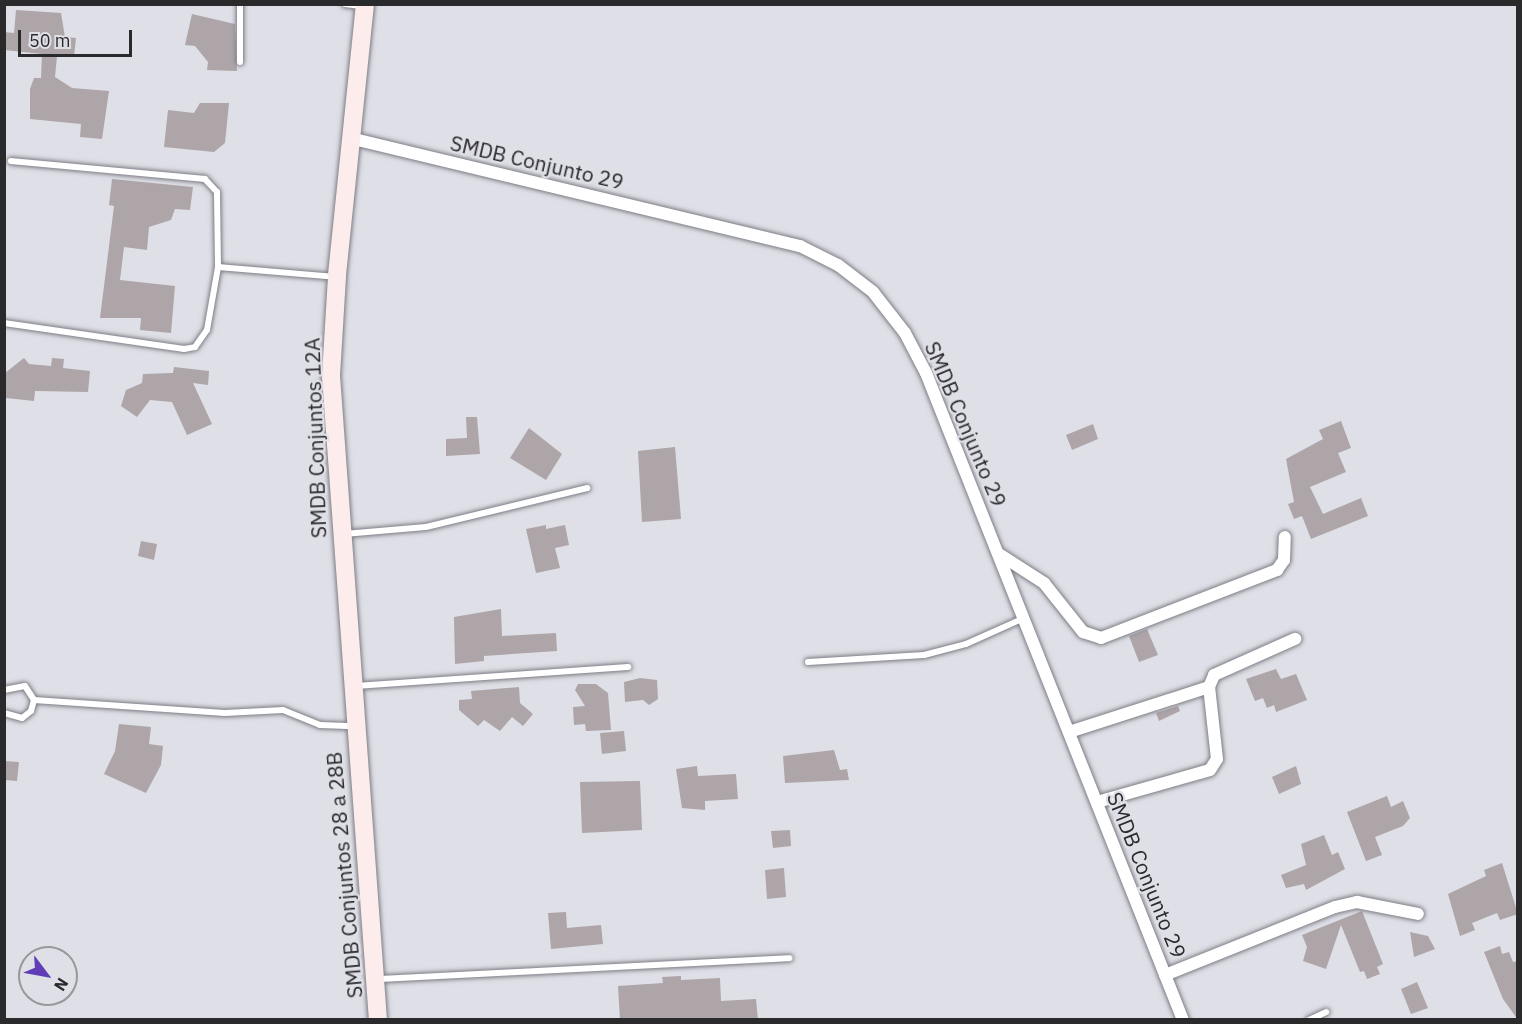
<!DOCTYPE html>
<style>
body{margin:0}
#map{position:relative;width:1522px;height:1024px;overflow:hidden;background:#dfdfe7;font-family:"IBM Plex Sans",sans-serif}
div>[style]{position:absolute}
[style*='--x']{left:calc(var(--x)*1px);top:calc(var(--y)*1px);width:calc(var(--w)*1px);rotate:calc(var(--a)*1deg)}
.building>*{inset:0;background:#ada5a8}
.roads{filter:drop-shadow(0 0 2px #7d7e85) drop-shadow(0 0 2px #7d7e85)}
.lane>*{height:6px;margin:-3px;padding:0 3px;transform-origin:3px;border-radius:3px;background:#fff}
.street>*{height:12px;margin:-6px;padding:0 6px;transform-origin:6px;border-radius:6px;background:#fff}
.secondary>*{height:18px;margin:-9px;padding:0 9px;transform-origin:9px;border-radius:9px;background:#fceceb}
span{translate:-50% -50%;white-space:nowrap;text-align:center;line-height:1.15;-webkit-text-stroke:4.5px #dfdfe7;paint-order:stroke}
.street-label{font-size:21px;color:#2a2a2d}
.frame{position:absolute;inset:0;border:6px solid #2a2a2d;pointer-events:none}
.north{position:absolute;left:18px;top:946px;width:60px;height:60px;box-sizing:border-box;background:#dfdfe7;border:2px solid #97979d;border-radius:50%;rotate:122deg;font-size:16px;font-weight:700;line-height:24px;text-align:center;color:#2a2a2d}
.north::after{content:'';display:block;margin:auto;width:21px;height:27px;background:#603db6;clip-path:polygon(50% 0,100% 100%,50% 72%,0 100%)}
.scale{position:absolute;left:18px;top:30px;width:114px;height:27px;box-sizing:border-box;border:3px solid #2a2a2d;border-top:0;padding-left:8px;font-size:18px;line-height:21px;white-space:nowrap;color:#2a2a2d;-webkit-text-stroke:4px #dfdfe7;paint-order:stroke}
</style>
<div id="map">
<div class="building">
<i style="clip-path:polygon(16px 10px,61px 13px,65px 37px,76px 38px,74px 57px,57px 56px,55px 77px,72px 88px,109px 91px,102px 139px,80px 137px,81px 124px,30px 119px,30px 89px,34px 78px,41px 78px,42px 54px,4px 50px,4px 32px,14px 33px)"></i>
<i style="clip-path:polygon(192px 14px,235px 24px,237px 71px,207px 70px,208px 62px,195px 46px,185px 45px)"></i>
<i style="clip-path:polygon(200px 103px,229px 103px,225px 143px,214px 152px,164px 147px,168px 110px,194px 113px)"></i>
<i style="clip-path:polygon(112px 179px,193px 187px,190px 210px,175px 209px,171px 220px,149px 227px,147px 250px,124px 247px,120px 280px,175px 286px,171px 333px,140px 330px,141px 318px,100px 318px,114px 206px,109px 205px)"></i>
<i style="clip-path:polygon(24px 358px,29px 364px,51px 366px,52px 358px,64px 359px,63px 368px,90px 371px,88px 392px,35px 391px,34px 401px,6px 398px,5px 373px)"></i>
<i style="clip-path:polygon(174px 367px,209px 371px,208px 385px,193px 383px,212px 424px,187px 435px,172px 402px,150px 400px,137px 417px,121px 406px,126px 390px,142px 383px,143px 374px,173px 373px)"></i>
<i style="clip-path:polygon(466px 417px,477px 417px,480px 454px,446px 456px,446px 439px,467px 438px)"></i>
<i style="clip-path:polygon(1341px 421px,1351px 448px,1338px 453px,1346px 472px,1310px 487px,1323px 514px,1361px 498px,1368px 516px,1311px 539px,1302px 516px,1294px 519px,1288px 504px,1294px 502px,1286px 459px,1323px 439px,1319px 430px)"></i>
<i style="clip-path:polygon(1093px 424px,1098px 439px,1072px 450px,1066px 435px)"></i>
<i style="clip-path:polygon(529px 428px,562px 454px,546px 480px,510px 458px)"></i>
<i style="clip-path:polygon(675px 447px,681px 519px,642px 522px,638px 451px)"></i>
<i style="clip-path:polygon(546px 525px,546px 529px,565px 525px,569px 545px,555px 548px,560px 568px,536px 573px,526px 529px)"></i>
<i style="clip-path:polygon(141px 541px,157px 544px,154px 560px,138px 556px)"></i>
<i style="clip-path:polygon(501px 609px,502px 636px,556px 633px,557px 651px,484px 656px,484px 661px,455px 664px,454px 617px)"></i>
<i style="clip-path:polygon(1147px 629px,1158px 655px,1139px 662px,1129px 636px)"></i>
<i style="clip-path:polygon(1276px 669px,1281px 679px,1296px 674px,1307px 700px,1276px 712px,1274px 705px,1267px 708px,1263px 698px,1255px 701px,1246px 679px)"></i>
<i style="clip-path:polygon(640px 678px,657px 680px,658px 699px,649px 705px,643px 700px,625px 702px,624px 682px)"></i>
<i style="clip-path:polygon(578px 684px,596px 684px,608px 693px,611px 730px,586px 731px,585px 724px,574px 725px,573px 707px,585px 706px,575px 690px)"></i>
<i style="clip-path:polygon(519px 687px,520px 703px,533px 714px,523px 726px,512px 717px,500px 731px,484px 720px,478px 726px,459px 710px,459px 700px,472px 699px,471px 691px)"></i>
<i style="clip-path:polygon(1178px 706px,1180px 711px,1159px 721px,1156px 713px)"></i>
<i style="clip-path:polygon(119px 724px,151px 727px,149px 744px,163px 746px,161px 765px,146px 793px,104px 774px,115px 751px)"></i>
<i style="clip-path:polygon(624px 731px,626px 751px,602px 754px,600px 733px)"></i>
<i style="clip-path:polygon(834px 750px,840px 770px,847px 769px,849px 780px,785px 783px,783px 756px)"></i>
<i style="clip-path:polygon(4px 761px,19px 762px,17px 781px,4px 780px)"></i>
<i style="clip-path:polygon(697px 766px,698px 776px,736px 774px,738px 799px,705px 801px,705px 810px,682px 808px,676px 769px)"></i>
<i style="clip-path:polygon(1296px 766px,1301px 784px,1279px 794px,1272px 777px)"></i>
<i style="clip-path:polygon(640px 781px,642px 830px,582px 833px,580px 782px)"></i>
<i style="clip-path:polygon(1387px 796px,1391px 807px,1403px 801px,1410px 818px,1403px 826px,1375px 837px,1382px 855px,1366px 861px,1347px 812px)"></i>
<i style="clip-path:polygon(790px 830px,791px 846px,773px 848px,771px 831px)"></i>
<i style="clip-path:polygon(1324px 835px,1332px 855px,1338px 852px,1345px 869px,1306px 890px,1304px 884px,1286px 888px,1281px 875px,1306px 865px,1301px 844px)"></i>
<i style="clip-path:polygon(1502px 863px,1518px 914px,1500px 920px,1497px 913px,1472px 923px,1475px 930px,1460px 936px,1448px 894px,1486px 876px,1484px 870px)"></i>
<i style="clip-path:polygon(784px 868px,786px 897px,767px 899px,765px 870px)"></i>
<i style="clip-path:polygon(1362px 911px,1383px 964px,1377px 967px,1380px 974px,1367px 979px,1364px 971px,1360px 972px,1341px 925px,1326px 969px,1303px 961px,1307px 947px,1302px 935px)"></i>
<i style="clip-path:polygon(566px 912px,567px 928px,601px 925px,603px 944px,551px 949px,548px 913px)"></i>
<i style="clip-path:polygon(1410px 932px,1428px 936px,1435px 949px,1414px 957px)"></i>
<i style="clip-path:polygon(1500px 946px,1502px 954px,1509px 952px,1513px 962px,1518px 961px,1518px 1020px,1503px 999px,1484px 952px)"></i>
<i style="clip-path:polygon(681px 976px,681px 980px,720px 978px,721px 1001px,756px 999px,758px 1020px,620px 1020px,618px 986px,663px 983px,662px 977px)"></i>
<i style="clip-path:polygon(1417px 982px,1428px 1008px,1411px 1014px,1401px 989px)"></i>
</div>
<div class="roads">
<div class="lane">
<i style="--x:240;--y:4;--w:58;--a:90"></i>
<i style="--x:345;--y:4;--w:16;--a:7"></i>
<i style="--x:218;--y:267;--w:118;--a:4.8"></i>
<i style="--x:4;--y:323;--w:182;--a:8.2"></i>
<i style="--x:184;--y:349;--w:11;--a:-10"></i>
<i style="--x:195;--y:347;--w:21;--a:-55"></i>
<i style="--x:207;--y:330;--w:64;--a:-80.1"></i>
<i style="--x:218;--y:267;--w:75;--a:-90.8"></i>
<i style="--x:217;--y:192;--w:18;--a:-133"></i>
<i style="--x:205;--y:179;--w:195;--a:-174.7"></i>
<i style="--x:344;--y:534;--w:82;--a:-4.9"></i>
<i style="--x:426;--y:527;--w:166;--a:-13.6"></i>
<i style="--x:808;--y:662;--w:116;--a:-3.5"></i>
<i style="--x:924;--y:655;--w:43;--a:-14.7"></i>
<i style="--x:966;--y:644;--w:64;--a:-24.1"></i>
<i style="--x:355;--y:686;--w:274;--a:-4"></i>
<i style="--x:4;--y:690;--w:21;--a:-11"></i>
<i style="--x:25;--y:686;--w:17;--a:57"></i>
<i style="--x:34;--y:700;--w:11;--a:105"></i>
<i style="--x:31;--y:711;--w:11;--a:142"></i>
<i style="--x:22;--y:718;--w:19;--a:-164"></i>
<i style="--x:34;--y:700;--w:191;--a:3.9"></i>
<i style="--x:225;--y:713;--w:58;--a:-3"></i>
<i style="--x:283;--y:710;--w:40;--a:22"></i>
<i style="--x:320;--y:725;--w:34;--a:2"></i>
<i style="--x:378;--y:979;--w:412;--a:-2.9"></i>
<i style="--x:1309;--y:1020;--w:19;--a:-25"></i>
</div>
<div class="street">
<i style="--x:354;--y:139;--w:459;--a:13.5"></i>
<i style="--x:800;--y:246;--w:42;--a:26.6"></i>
<i style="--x:838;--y:265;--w:44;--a:37.6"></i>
<i style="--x:873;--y:292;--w:52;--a:52"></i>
<i style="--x:905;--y:333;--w:45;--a:62.3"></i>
<i style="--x:926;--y:373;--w:696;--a:68.34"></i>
<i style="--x:999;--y:554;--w:54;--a:32.8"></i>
<i style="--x:1044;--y:583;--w:63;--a:51.5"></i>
<i style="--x:1083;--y:632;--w:19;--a:18"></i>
<i style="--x:1101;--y:638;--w:189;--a:-21.1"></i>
<i style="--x:1277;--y:570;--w:12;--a:-55"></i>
<i style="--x:1284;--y:560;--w:23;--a:-88"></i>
<i style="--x:1069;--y:732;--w:147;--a:-17.8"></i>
<i style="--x:1097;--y:802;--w:117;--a:-15.8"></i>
<i style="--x:1210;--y:770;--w:13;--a:-58"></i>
<i style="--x:1217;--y:759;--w:72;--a:-96.3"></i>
<i style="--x:1209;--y:687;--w:13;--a:-67"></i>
<i style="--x:1214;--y:675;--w:89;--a:-24"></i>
<i style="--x:1165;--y:975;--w:183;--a:-21.8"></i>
<i style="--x:1335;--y:907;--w:23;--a:-13"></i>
<i style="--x:1357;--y:902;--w:62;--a:11.1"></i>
</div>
<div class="secondary">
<i style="--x:365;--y:4;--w:274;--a:95.9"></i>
<i style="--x:337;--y:277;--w:99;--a:93.5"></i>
<i style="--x:331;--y:376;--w:646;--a:85.83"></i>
</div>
</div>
<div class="street-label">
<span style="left:537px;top:162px;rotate:13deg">SMDB Conjunto 29</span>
<span style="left:966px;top:424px;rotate:67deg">SMDB Conjunto 29</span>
<span style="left:315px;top:438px;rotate:-92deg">SMDB Conjuntos 12A</span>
<span style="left:344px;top:875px;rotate:-95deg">SMDB Conjuntos 28 a 28B</span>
<span style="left:1147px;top:875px;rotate:68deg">SMDB Conjunto 29</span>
</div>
<div class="frame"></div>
<div class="north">N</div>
<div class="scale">50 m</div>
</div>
